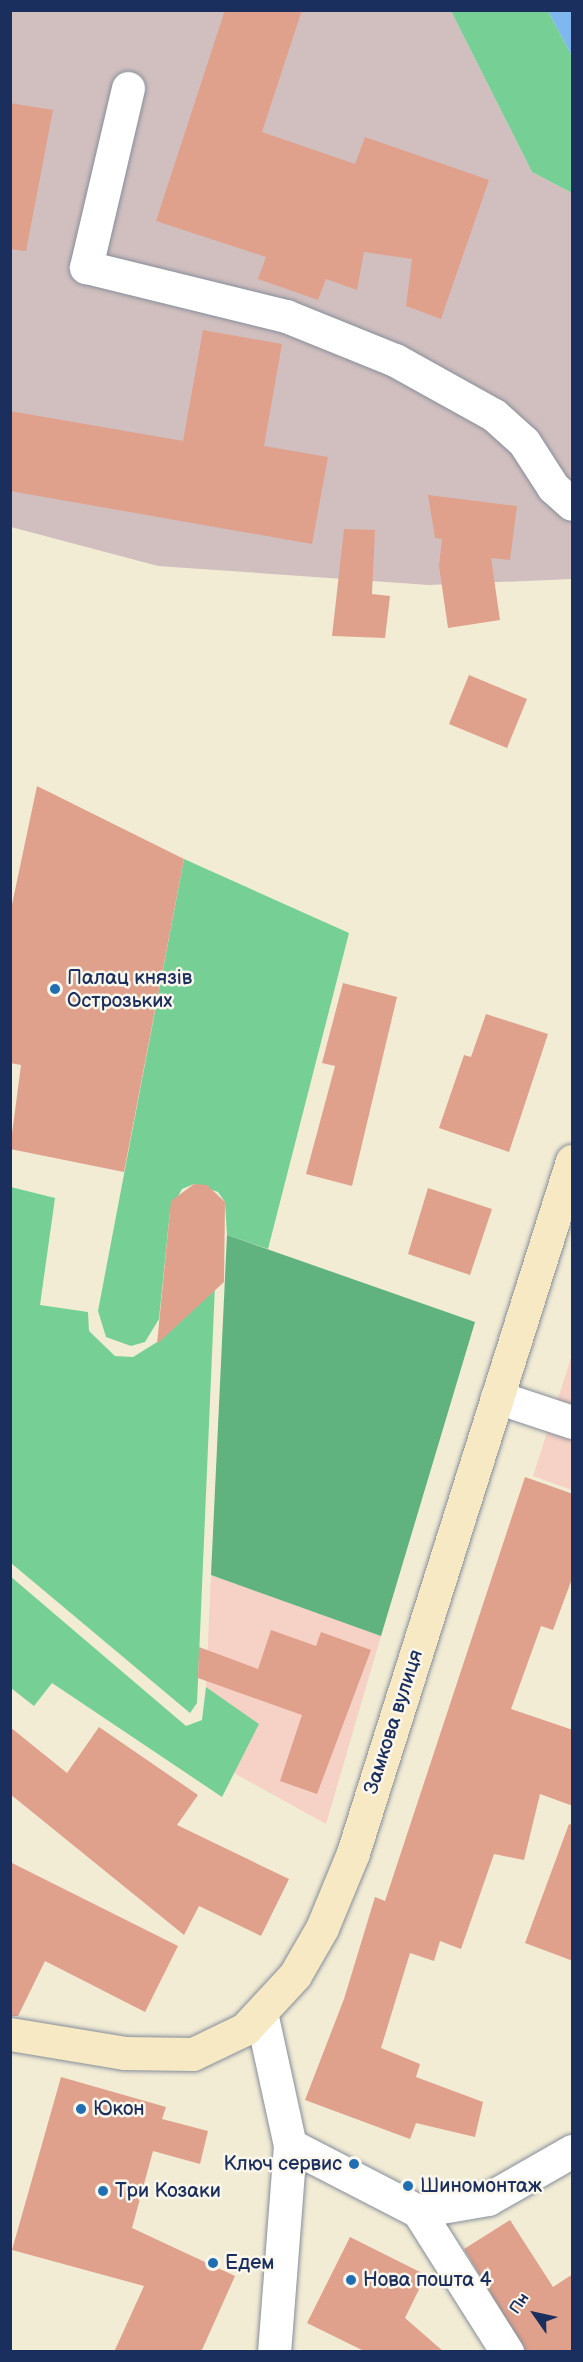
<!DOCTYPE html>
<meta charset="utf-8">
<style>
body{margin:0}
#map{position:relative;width:583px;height:2362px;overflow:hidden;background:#f2ecd5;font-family:"Balsamiq Sans",sans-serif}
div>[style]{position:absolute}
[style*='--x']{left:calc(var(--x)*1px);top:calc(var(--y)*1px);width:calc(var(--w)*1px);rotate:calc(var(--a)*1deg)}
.built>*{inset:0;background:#f6d1c5}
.industrial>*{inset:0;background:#d1bfbf}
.green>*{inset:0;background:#76d096}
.forest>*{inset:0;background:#60b27f}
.water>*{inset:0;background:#7fb7ef}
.building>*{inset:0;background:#e0a18c}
.roads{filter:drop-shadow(0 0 2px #868e9a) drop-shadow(0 0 2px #868e9a)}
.minor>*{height:33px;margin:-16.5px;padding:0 16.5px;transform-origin:16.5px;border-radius:16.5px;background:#fff}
.secondary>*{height:33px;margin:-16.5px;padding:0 16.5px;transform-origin:16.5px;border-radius:16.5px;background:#f7e9c3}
.dots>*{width:16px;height:16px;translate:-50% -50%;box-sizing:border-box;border:3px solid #fbf7ec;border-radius:50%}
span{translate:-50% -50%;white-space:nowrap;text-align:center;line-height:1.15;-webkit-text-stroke:5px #fbf7ec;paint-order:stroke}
.poi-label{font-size:20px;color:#1b2f5e}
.left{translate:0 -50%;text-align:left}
.right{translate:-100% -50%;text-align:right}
.street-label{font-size:20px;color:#1b2f5e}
.frame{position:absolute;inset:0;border:12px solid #1b2f5e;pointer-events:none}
.north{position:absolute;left:505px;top:2284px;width:60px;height:60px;-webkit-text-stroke:4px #fbf7ec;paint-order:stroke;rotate:304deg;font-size:16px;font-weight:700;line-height:24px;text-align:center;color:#1b2f5e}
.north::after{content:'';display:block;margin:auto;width:21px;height:27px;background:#1b2f5e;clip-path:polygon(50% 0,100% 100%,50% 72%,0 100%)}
</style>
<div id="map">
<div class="built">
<i style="clip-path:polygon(572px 1355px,572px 1490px,533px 1476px)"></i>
<i style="clip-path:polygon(211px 1575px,381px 1636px,326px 1824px,234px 1773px,258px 1724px,206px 1687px)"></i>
</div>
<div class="industrial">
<i style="clip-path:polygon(10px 11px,451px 11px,532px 172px,572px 193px,572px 579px,429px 585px,158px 566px,11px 527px)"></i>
</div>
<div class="green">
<i style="clip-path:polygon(451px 11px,548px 11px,572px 56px,572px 193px,532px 172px)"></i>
<i style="clip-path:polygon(184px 859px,349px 933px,268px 1249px,227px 1235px,225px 1202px,218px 1192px,194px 1184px,182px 1189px,170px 1211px,159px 1319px,145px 1342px,131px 1346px,106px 1337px,98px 1311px)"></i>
<i style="clip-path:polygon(11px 1187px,55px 1198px,40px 1305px,88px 1312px,89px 1331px,115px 1356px,133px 1357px,162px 1339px,218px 1215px,197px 1703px,190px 1713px,11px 1563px)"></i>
<i style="clip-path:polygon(10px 1576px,186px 1726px,202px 1720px,206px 1687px,259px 1724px,222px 1797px,52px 1683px,34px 1706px,11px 1688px)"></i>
</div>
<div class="forest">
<i style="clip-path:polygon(227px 1235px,475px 1322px,381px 1636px,211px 1575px)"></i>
</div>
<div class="water">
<i style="clip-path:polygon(548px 11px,572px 11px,572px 56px)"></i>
</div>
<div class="building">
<i style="clip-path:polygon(225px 10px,302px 10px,262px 132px,355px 164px,365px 137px,489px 180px,441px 319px,406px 306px,412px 259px,364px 252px,357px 290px,326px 279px,318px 300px,258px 279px,266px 257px,156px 221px)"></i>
<i style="clip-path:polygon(10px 103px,53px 110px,26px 251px,10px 249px)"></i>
<i style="clip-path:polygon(203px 330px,282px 344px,264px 446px,328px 457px,312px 544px,10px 491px,10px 411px,183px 441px)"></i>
<i style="clip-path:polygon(428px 495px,517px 506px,510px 560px,491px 558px,500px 620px,448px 628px,439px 566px,442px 539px,435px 538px)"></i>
<i style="clip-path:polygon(344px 529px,375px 530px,372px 594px,390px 596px,385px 638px,332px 636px)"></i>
<i style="clip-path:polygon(469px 675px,527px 699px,507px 748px,449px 724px)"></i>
<i style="clip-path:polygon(37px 786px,184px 859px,124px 1172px,10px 1149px,21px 1065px,10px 1063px,10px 914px)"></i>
<i style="clip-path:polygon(343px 983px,397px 997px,352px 1186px,306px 1174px,335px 1066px,322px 1063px)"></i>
<i style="clip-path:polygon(486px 1014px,548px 1034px,509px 1152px,439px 1128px,464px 1055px,471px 1057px)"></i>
<i style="clip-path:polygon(194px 1184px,207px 1185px,225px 1202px,224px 1282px,157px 1344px,171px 1201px)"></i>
<i style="clip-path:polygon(428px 1188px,492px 1209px,470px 1275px,408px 1254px)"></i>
<i style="clip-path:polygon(525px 1477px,573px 1494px,573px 1576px,553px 1630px,541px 1626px,511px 1709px,573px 1730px,573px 1806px,540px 1794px,524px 1860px,494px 1854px,461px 1949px,440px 1941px,434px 1961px,410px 1953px,381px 2048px,420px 2064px,416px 2077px,483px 2102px,475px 2137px,416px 2123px,410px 2139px,305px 2100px,344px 1999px,375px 1897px,385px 1901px)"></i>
<i style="clip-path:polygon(271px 1630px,316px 1646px,321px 1632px,371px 1650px,317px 1794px,280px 1781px,302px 1715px,198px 1678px,199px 1647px,258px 1669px)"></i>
<i style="clip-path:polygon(10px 1727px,67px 1773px,99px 1727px,198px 1795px,177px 1825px,289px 1879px,261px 1936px,199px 1906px,184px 1935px,10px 1794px)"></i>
<i style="clip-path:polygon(569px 1824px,573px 1825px,573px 1961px,525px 1943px)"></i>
<i style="clip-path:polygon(10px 1862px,178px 1946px,145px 2012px,45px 1961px,18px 2016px,10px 2016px)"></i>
<i style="clip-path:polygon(61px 2077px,166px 2107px,162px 2119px,208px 2131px,200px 2164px,153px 2151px,132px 2228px,235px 2276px,201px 2352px,114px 2352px,144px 2286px,12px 2250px)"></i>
<i style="clip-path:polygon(510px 2220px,553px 2287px,573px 2274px,573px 2352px,526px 2352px,464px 2249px)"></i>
<i style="clip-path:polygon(350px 2237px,426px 2275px,405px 2318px,444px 2352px,366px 2352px,307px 2323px)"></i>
</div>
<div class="roads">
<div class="minor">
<i style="--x:128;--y:88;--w:184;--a:103.2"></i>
<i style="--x:86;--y:267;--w:206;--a:13.8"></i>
<i style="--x:286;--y:316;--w:118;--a:22"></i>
<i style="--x:395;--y:360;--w:113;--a:29.1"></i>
<i style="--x:494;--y:415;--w:40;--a:42"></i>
<i style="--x:524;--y:442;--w:54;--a:57.2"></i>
<i style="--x:553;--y:487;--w:25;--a:42"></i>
<i style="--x:497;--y:1397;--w:79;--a:18.4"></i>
<i style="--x:262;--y:2017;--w:131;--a:77.7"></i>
<i style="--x:290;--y:2145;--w:208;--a:94.4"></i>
<i style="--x:290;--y:2145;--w:144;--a:27.3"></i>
<i style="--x:418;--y:2211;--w:71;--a:-9.7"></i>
<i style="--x:488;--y:2199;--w:97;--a:-29.7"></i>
<i style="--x:418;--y:2211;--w:167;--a:57.7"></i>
</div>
<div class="secondary">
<i style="--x:10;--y:2034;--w:117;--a:9.4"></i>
<i style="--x:125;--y:2053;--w:68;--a:0.8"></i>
<i style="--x:193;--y:2054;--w:58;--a:-25.7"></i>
<i style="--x:245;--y:2029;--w:74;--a:-47.2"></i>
<i style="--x:295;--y:1975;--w:54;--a:-60.1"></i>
<i style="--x:322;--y:1928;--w:81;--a:-67.5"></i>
<i style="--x:353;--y:1853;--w:726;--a:-72.44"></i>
</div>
</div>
<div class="dots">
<i style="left:55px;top:989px;background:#1f6fb2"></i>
<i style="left:81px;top:2109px;background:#1f6fb2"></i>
<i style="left:354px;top:2164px;background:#1f6fb2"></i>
<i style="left:408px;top:2186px;background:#1f6fb2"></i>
<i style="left:103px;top:2191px;background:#1f6fb2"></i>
<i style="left:213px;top:2263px;background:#1f6fb2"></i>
<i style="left:351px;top:2280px;background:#1f6fb2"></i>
</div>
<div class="poi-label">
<span class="left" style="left:67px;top:990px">Палац князів<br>Острозьких</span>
<span class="left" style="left:93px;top:2109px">Юкон</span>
<span class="right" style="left:342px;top:2164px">Ключ сервис</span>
<span class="left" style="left:420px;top:2186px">Шиномонтаж</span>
<span class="left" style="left:115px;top:2191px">Три Козаки</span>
<span class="left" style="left:225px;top:2263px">Едем</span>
<span class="left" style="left:363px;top:2280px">Нова пошта 4</span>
</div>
<div class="street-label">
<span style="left:394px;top:1722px;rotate:-72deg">Замкова вулиця</span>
</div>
<div class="frame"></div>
<div class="north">Пн</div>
</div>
